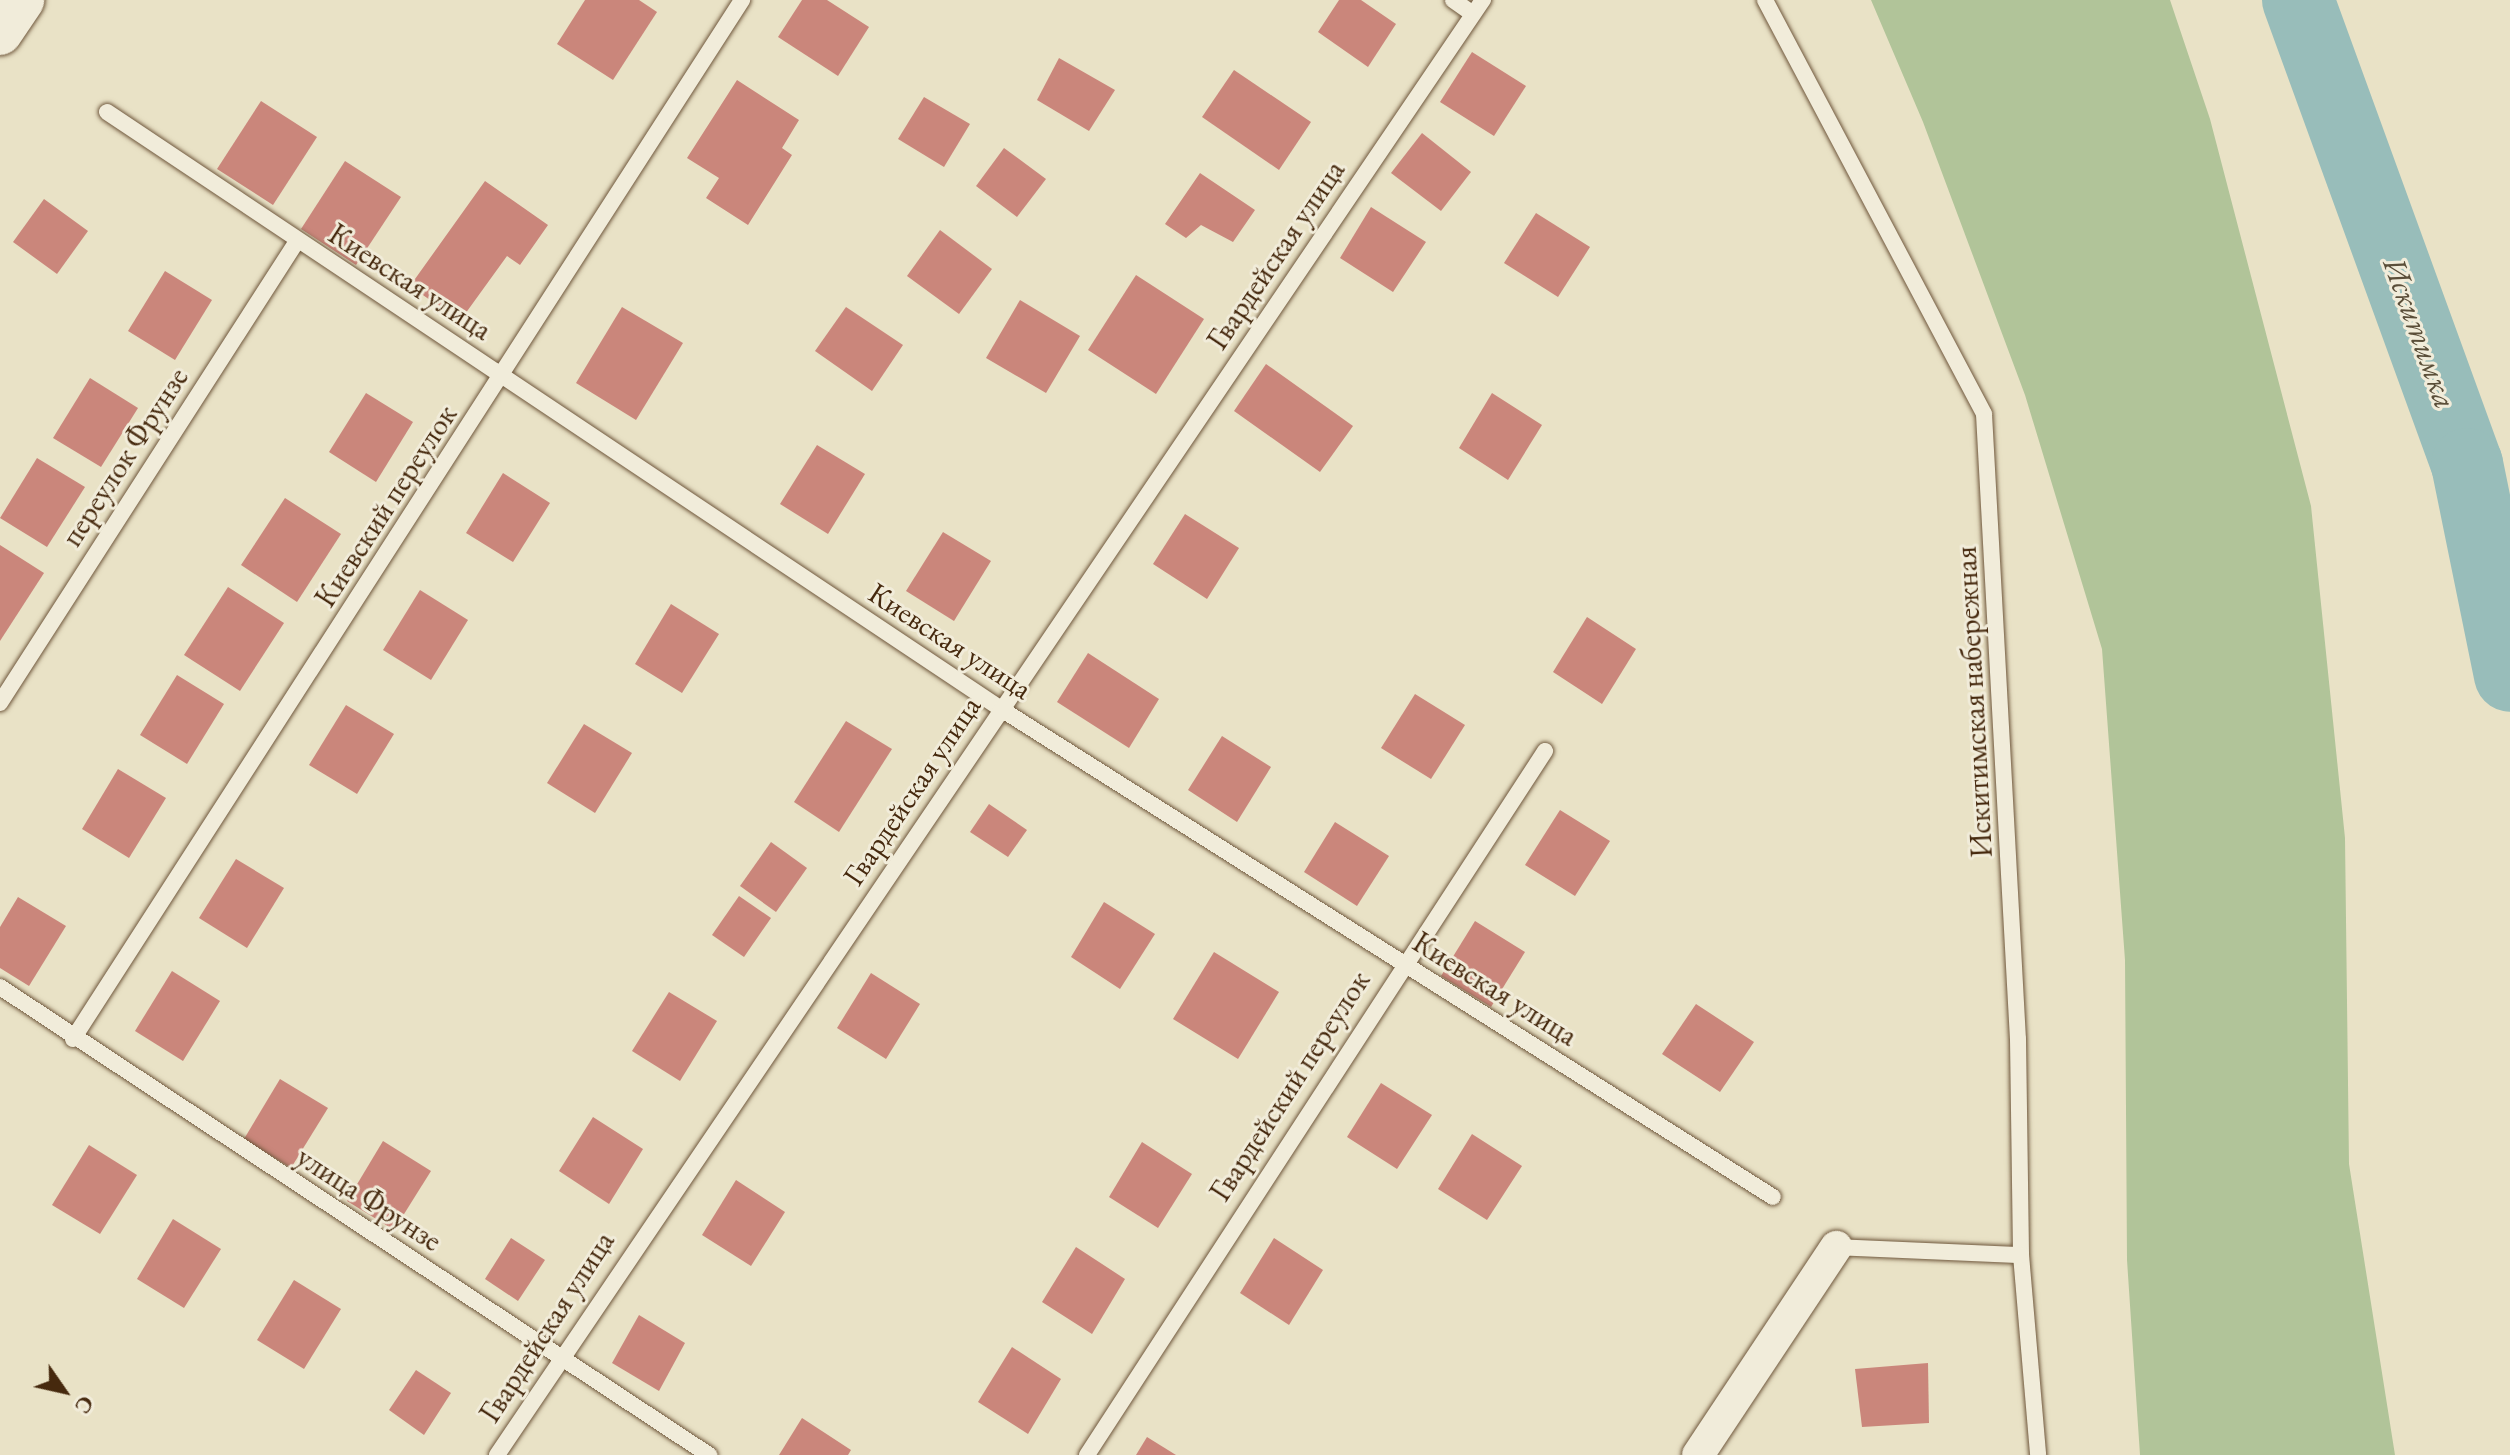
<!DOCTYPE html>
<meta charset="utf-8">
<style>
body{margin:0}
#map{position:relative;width:2510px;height:1455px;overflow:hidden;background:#e9e2c6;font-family:"EB Garamond",serif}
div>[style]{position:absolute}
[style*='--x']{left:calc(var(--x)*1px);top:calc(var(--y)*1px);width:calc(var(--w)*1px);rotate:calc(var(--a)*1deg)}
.green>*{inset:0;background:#b1c499}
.river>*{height:72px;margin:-36px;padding:0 36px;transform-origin:36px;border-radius:36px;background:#98bdba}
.building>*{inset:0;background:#ca867b}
.roads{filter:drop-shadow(0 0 2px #6f573c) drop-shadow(0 0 2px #6f573c)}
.service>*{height:16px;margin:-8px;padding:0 8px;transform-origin:8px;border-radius:8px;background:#f1ecda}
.minor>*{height:32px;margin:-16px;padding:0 16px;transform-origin:16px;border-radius:16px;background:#f1ecda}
.secondary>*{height:44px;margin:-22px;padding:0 22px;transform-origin:22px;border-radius:22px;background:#f1ecda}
span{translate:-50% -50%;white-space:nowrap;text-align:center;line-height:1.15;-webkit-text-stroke:6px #f1ecda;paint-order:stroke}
.street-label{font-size:30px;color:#46290e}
.water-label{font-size:32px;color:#5a4e39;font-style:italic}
.north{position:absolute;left:24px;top:1351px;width:80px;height:80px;-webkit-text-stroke:6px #f1ecda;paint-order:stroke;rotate:124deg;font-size:22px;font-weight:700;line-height:32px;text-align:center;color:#46290e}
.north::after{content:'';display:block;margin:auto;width:28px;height:36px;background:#46290e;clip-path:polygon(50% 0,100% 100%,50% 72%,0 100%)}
</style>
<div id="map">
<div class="green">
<i style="clip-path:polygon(1871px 0,2170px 0,2210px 119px,2311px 506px,2345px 838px,2349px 1164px,2395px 1455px,2140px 1455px,2127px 1260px,2125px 960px,2102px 649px,2025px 395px,1923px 122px)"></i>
</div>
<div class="river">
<i style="--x:2298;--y:0;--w:494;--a:70"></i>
<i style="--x:2467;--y:464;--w:216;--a:78.5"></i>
</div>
<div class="building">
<i style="clip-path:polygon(585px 0,639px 0,657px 12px,613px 80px,557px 44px)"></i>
<i style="clip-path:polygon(802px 0,827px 0,869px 27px,838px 76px,778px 37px)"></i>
<i style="clip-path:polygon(1339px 0,1361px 0,1396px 24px,1368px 67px,1318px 32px)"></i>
<i style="clip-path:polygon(1472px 52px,1526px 86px,1494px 136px,1440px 102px)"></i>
<i style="clip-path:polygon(1059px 58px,1115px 90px,1089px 131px,1037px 100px)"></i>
<i style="clip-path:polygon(1234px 70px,1311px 122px,1279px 170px,1202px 117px)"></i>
<i style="clip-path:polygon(737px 80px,799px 120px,782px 148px,792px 155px,748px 225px,706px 198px,719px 178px,687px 158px)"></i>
<i style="clip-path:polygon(924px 97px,970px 124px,944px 167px,898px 139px)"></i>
<i style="clip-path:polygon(261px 101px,317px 137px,273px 205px,217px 169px)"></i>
<i style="clip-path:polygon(1422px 133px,1471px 172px,1441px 211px,1391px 173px)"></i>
<i style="clip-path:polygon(1004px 148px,1046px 179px,1017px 217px,976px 186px)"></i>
<i style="clip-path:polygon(345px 161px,401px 197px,356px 265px,301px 229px)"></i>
<i style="clip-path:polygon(1200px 173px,1255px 210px,1233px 242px,1201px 225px,1186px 238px,1165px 224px)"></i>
<i style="clip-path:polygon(485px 181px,548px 225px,520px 265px,507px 256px,460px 321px,410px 286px)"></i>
<i style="clip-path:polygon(44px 199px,88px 231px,57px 274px,13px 242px)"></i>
<i style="clip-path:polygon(1371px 207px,1426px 242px,1393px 292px,1340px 258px)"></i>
<i style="clip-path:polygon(1536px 213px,1590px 247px,1558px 297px,1504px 263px)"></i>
<i style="clip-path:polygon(940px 230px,992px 269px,959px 314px,907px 276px)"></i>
<i style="clip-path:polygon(165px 271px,212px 300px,175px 360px,128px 331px)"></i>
<i style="clip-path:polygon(1136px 275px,1204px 319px,1156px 394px,1088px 350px)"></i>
<i style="clip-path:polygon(1020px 300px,1080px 336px,1046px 393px,986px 358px)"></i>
<i style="clip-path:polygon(622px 307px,683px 343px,636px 420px,576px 383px)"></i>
<i style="clip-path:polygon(846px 307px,903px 345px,872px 391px,815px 351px)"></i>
<i style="clip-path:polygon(1266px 364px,1353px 426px,1320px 472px,1234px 411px)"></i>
<i style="clip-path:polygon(90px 378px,138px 408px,101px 467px,53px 438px)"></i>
<i style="clip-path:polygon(366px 393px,413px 422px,376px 482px,329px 452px)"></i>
<i style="clip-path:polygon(1492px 393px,1542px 425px,1508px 480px,1459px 448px)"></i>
<i style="clip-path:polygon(817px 445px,865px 474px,828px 534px,780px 504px)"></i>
<i style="clip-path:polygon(37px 458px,85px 487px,47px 547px,0 518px)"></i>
<i style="clip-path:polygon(503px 473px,550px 503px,513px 562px,466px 533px)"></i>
<i style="clip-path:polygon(285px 498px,341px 534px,297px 602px,241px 565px)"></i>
<i style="clip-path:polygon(1185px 514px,1239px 548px,1207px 599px,1153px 564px)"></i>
<i style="clip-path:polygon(943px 532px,991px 561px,954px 621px,906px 591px)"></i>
<i style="clip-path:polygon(0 545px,44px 573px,0 641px)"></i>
<i style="clip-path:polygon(228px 587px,284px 623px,240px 691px,184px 655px)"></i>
<i style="clip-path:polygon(420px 590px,468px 620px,431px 680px,383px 650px)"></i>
<i style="clip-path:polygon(671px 604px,719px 634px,682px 693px,635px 664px)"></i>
<i style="clip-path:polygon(1587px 617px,1636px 649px,1602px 704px,1553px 672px)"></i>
<i style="clip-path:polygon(1088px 653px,1159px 699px,1129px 748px,1057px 702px)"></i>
<i style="clip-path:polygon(177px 675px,224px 704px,187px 764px,140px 735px)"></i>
<i style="clip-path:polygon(1415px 694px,1465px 725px,1431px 779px,1381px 748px)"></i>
<i style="clip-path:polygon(346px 705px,394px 734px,357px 794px,309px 765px)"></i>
<i style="clip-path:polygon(846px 721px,892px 749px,839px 832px,794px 802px)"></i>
<i style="clip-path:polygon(584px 724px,632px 753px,595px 813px,547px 783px)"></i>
<i style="clip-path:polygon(1222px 736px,1271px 767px,1237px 822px,1188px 790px)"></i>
<i style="clip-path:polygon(118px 769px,166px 798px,129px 858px,82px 829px)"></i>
<i style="clip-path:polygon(989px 804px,1027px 830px,1008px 857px,970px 832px)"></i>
<i style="clip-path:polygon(1560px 810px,1610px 841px,1575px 896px,1525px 865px)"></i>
<i style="clip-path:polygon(1335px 822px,1389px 856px,1357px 906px,1304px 872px)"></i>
<i style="clip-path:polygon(771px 842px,807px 868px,776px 912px,740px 886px)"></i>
<i style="clip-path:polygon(236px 859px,284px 888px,247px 948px,199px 918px)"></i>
<i style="clip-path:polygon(739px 896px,771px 918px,744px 957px,712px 935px)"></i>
<i style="clip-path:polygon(18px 897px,66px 926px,29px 986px,0 968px,0 927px)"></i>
<i style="clip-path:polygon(1104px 902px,1155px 934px,1120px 989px,1071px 957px)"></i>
<i style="clip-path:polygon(1475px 921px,1525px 952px,1491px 1007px,1441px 976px)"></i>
<i style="clip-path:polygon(1214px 952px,1279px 992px,1238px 1059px,1173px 1019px)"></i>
<i style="clip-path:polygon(172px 971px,220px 1001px,183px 1061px,135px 1031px)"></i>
<i style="clip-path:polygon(871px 973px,920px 1004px,886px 1059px,837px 1028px)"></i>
<i style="clip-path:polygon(669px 992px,717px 1021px,680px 1081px,632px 1051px)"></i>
<i style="clip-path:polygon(1696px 1004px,1754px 1042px,1720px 1092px,1662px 1054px)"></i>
<i style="clip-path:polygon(280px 1079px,328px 1108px,291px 1168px,244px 1139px)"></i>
<i style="clip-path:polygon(1381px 1083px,1432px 1115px,1397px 1169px,1347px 1137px)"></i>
<i style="clip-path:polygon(593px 1117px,643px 1149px,609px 1204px,559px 1171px)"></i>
<i style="clip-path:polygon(1472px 1134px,1522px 1166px,1487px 1220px,1438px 1189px)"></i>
<i style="clip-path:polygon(383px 1141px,431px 1171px,394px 1230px,347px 1201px)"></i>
<i style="clip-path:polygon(1142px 1142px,1192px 1174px,1158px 1228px,1109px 1197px)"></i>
<i style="clip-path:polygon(89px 1145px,137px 1175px,100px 1234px,52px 1205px)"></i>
<i style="clip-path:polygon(736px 1180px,785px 1212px,751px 1266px,702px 1235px)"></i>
<i style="clip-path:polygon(173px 1219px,221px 1249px,184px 1308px,137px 1279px)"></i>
<i style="clip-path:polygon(511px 1238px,545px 1260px,518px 1301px,485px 1279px)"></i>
<i style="clip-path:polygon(1274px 1238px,1323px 1270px,1289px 1325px,1240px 1293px)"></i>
<i style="clip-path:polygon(1076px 1247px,1125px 1279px,1092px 1334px,1042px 1302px)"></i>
<i style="clip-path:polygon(294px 1280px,341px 1309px,304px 1369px,257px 1340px)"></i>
<i style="clip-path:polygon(639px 1315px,685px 1343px,659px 1391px,612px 1363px)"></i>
<i style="clip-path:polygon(1012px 1347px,1061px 1379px,1028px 1434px,978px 1402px)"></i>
<i style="clip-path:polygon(1928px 1363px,1929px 1423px,1862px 1427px,1855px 1369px)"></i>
<i style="clip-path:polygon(416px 1370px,451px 1393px,424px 1435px,389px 1410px)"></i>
<i style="clip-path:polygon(802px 1418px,851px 1450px,848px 1455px,779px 1455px)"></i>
<i style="clip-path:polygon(1147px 1437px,1176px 1455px,1136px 1455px)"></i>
</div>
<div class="roads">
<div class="service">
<i style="--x:1453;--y:0;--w:24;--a:35"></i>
<i style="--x:1765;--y:0;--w:468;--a:62.1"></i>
<i style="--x:1984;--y:414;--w:626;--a:86.89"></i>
<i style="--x:2018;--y:1039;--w:216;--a:89.2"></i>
<i style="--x:2021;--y:1255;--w:201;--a:85.1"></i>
<i style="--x:107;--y:112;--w:1075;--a:33.73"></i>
<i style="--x:1001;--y:709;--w:913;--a:32.3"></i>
<i style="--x:0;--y:703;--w:549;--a:-57.26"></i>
<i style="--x:0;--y:987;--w:850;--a:33.43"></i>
<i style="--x:73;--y:1039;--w:1236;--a:-57.22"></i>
<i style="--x:1836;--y:1247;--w:185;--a:2.5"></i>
<i style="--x:497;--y:1455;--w:1758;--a:-55.88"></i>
<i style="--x:1087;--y:1455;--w:840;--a:-56.95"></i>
</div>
<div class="minor">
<i style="--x:1698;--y:1455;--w:250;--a:-56.4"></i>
</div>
<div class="secondary">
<i style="--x:0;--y:33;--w:40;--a:-56"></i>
</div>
</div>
<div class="street-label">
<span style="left:1276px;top:255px;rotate:-56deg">Гвардейская улица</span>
<span style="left:410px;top:282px;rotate:33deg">Киевская улица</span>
<span style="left:125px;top:457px;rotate:-57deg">переулок Фрунзе</span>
<span style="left:386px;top:506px;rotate:-57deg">Киевский переулок</span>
<span style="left:950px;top:641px;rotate:33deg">Киевская улица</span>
<span style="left:1974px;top:702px;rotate:-93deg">Искитимская набережная</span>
<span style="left:912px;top:791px;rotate:-56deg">Гвардейская улица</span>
<span style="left:1495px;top:989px;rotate:32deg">Киевская улица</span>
<span style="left:1290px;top:1086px;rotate:-57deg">Гвардейский переулок</span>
<span style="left:369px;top:1199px;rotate:33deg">улица Фрунзе</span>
<span style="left:547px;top:1327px;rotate:-57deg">Гвардейская улица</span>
</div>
<div class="water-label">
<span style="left:2420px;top:333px;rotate:70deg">Искитимка</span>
</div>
<div class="north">С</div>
</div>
